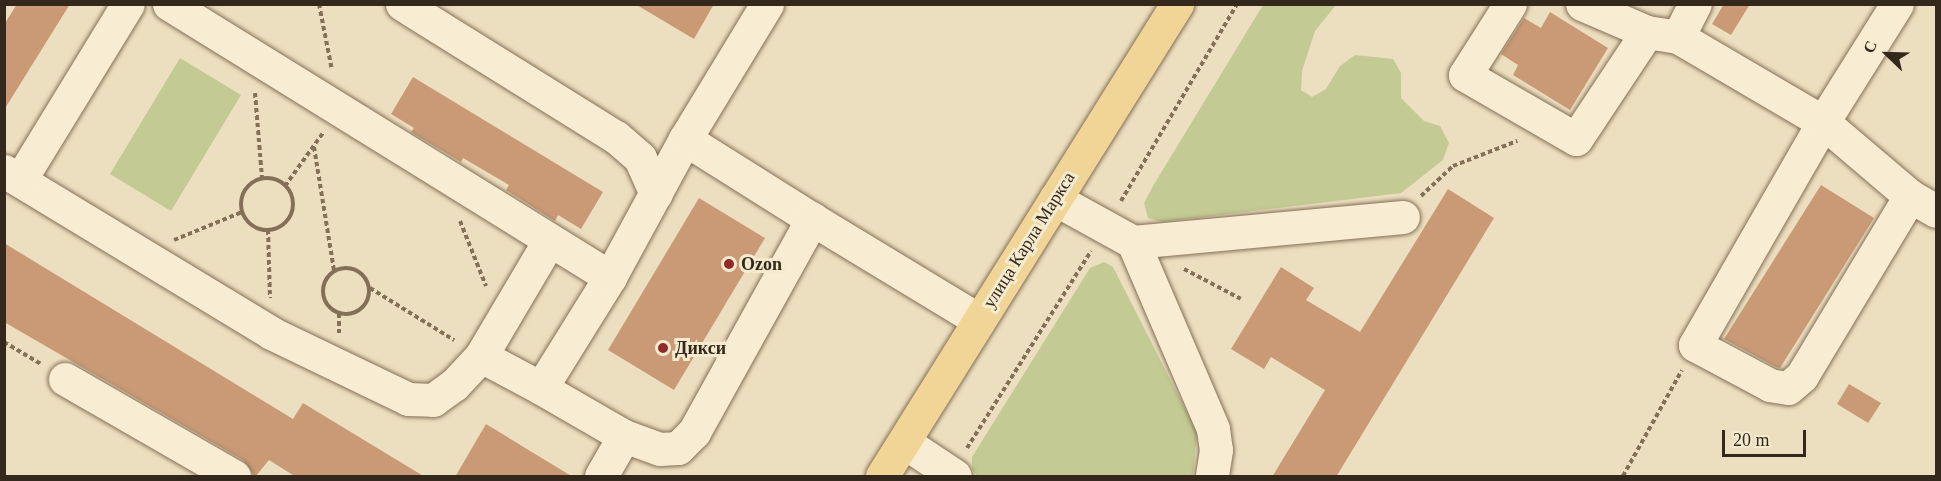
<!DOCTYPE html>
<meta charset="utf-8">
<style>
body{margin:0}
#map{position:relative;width:1941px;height:481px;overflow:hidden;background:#ecdfbf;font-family:"Times New Roman",serif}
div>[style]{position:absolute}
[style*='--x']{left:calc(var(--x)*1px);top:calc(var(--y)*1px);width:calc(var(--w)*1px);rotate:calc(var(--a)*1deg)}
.green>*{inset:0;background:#c3ca94}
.building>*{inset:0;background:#ca9a76}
.path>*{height:4px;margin-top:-2px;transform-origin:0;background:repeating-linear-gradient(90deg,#847058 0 4.5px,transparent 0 7.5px)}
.path>.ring{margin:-2px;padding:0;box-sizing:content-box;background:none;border:4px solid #847058;border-radius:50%}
.roads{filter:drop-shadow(0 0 2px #847058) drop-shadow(0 0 2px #847058)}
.minor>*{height:33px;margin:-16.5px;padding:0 16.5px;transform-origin:16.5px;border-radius:16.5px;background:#f8edd2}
.major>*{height:33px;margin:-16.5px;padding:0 16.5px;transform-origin:16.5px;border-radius:16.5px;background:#f0d597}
.dots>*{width:16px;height:16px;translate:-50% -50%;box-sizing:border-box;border:3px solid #f4eace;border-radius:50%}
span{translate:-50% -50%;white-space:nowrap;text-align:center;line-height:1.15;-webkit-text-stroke:6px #f4eace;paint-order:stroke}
.street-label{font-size:18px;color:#34281c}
.poi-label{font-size:18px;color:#34281c;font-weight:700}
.left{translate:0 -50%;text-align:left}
.frame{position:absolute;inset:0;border:6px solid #34281c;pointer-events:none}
.north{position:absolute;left:1857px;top:24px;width:60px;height:60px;-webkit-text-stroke:4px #f4eace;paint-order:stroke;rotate:293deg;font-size:16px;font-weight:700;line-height:24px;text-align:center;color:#34281c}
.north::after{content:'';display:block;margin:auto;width:21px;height:27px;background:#34281c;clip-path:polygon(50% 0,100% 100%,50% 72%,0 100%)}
.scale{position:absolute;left:1722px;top:430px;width:84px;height:27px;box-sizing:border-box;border:3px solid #34281c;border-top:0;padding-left:8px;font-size:18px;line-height:21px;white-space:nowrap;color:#34281c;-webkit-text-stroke:4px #f4eace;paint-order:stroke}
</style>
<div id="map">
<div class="green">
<i style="clip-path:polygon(1263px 5px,1336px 5px,1315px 31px,1302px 71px,1301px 90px,1312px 97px,1326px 89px,1340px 66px,1355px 55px,1393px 59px,1401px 73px,1401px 98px,1424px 121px,1440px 126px,1449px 143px,1443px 160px,1401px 193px,1163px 222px,1148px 218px,1144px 203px,1153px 186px)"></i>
<i style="clip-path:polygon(180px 58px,241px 95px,171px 211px,110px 174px)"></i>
<i style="clip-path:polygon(1104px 262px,1113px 267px,1197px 432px,1193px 475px,977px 476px,972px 469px,972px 457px,1090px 268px)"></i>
</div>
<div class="building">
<i style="clip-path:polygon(17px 4px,70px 4px,4px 110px,4px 25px)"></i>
<i style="clip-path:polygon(635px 4px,714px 4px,694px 39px)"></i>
<i style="clip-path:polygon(1724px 4px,1750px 4px,1731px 35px,1712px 24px)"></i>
<i style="clip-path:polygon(1550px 12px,1608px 48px,1570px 110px,1513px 75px,1518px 65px,1501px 54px,1524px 18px,1541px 28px)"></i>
<i style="clip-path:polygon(413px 77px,603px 192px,581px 229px,558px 215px,555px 221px,506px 190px,509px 185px,463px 158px,461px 162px,411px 132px,414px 128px,391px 114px)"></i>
<i style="clip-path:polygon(1821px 185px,1874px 218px,1780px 368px,1776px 367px,1724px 339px)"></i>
<i style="clip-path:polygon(1448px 189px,1494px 218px,1336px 477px,1272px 477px,1325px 390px,1271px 357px,1264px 369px,1231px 349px,1281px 267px,1314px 288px,1306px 300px,1360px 332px)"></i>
<i style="clip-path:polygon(699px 198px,765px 238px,674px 390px,608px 350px)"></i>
<i style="clip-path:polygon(4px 243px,293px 419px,303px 403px,425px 477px,296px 477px,269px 460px,255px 477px,243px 460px,4px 322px)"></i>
<i style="clip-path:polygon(1849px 384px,1881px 403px,1868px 423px,1837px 404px)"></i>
<i style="clip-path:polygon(486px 424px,573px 477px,455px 477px)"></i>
</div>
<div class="path">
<i style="--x:319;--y:4;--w:67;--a:78.9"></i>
<i style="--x:255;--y:93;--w:86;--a:85.3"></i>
<i style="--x:314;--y:147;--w:126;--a:80.8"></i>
<i class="ring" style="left:241px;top:178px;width:48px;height:48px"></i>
<i style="--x:285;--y:186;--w:65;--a:-54.4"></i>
<i style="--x:1421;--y:196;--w:44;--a:-43.2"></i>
<i style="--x:1453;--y:166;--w:69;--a:-21.3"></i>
<i style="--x:1121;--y:201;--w:229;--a:-59.5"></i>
<i style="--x:460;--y:221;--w:70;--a:68.2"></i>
<i style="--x:268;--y:230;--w:68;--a:88.3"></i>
<i style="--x:174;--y:240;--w:74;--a:-22.4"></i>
<i class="ring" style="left:323px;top:268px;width:42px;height:42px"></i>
<i style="--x:1184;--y:269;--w:64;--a:27.8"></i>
<i style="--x:370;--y:288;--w:99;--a:31.8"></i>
<i style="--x:339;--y:333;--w:19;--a:-90"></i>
<i style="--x:4;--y:342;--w:43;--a:30.7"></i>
<i style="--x:967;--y:448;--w:233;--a:-57.8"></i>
<i style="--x:1623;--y:476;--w:121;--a:-60.9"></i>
</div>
<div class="roads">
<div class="minor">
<i style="--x:169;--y:4;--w:519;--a:31.76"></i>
<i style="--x:402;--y:4;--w:252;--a:31.9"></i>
<i style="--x:616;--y:137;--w:32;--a:41"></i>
<i style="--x:640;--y:158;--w:39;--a:66"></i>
<i style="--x:1510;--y:4;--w:84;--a:122.4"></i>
<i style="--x:1465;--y:75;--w:128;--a:30"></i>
<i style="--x:1576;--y:139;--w:128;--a:-56.4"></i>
<i style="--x:1582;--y:4;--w:71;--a:23.3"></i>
<i style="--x:1647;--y:32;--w:31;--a:9"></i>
<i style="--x:1678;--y:37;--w:168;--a:30.4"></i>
<i style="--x:1823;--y:122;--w:114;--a:40.4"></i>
<i style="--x:1910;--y:196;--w:210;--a:121"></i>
<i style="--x:1802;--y:376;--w:18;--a:139"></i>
<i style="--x:1788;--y:388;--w:18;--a:-171"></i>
<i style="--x:1770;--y:385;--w:85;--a:-151.9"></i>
<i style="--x:1695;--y:345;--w:257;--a:-60.1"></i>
<i style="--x:1823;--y:122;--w:139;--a:-57.9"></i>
<i style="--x:1678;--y:37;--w:37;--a:-63"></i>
<i style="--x:685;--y:139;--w:150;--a:32.2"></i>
<i style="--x:4;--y:171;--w:312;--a:31.2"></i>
<i style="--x:271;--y:333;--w:152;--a:25.7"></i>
<i style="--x:408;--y:399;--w:25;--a:2"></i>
<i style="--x:433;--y:400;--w:26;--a:-36"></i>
<i style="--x:454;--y:385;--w:40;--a:-47"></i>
<i style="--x:481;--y:356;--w:134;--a:-59.4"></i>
<i style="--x:20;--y:180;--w:206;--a:-58.5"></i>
<i style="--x:1910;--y:196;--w:30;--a:30"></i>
<i style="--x:1055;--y:199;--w:89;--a:28.9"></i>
<i style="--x:1133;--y:242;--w:271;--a:-5.3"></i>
<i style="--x:1133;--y:242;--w:203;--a:66.8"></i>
<i style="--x:1213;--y:429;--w:21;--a:82"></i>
<i style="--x:1216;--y:450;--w:26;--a:99"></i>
<i style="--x:481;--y:356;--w:68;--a:28.1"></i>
<i style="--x:65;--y:379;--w:195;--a:29.9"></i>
<i style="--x:624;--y:436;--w:38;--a:20"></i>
<i style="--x:660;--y:449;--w:18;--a:-3"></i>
<i style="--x:678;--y:448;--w:23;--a:-45"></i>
<i style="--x:694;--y:432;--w:244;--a:-61"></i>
<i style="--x:812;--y:219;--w:195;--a:31.2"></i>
<i style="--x:904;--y:442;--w:61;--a:33.7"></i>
<i style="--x:601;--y:476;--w:46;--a:-60.1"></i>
<i style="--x:624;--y:436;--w:96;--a:-150"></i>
<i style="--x:541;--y:388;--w:131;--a:-58.1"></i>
<i style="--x:610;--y:277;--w:157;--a:-61.5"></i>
<i style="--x:685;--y:139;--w:158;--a:-58.7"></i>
</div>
<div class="major">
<i style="--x:882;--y:476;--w:557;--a:-57.99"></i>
</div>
</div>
<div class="dots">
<i style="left:729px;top:264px;background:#922a2a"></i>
<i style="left:663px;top:348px;background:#922a2a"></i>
</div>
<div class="street-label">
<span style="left:1029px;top:240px;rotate:-58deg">улица Карла Маркса</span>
</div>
<div class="poi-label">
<span class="left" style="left:741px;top:264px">Ozon</span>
<span class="left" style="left:675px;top:348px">Дикси</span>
</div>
<div class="frame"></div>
<div class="north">С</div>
<div class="scale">20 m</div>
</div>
